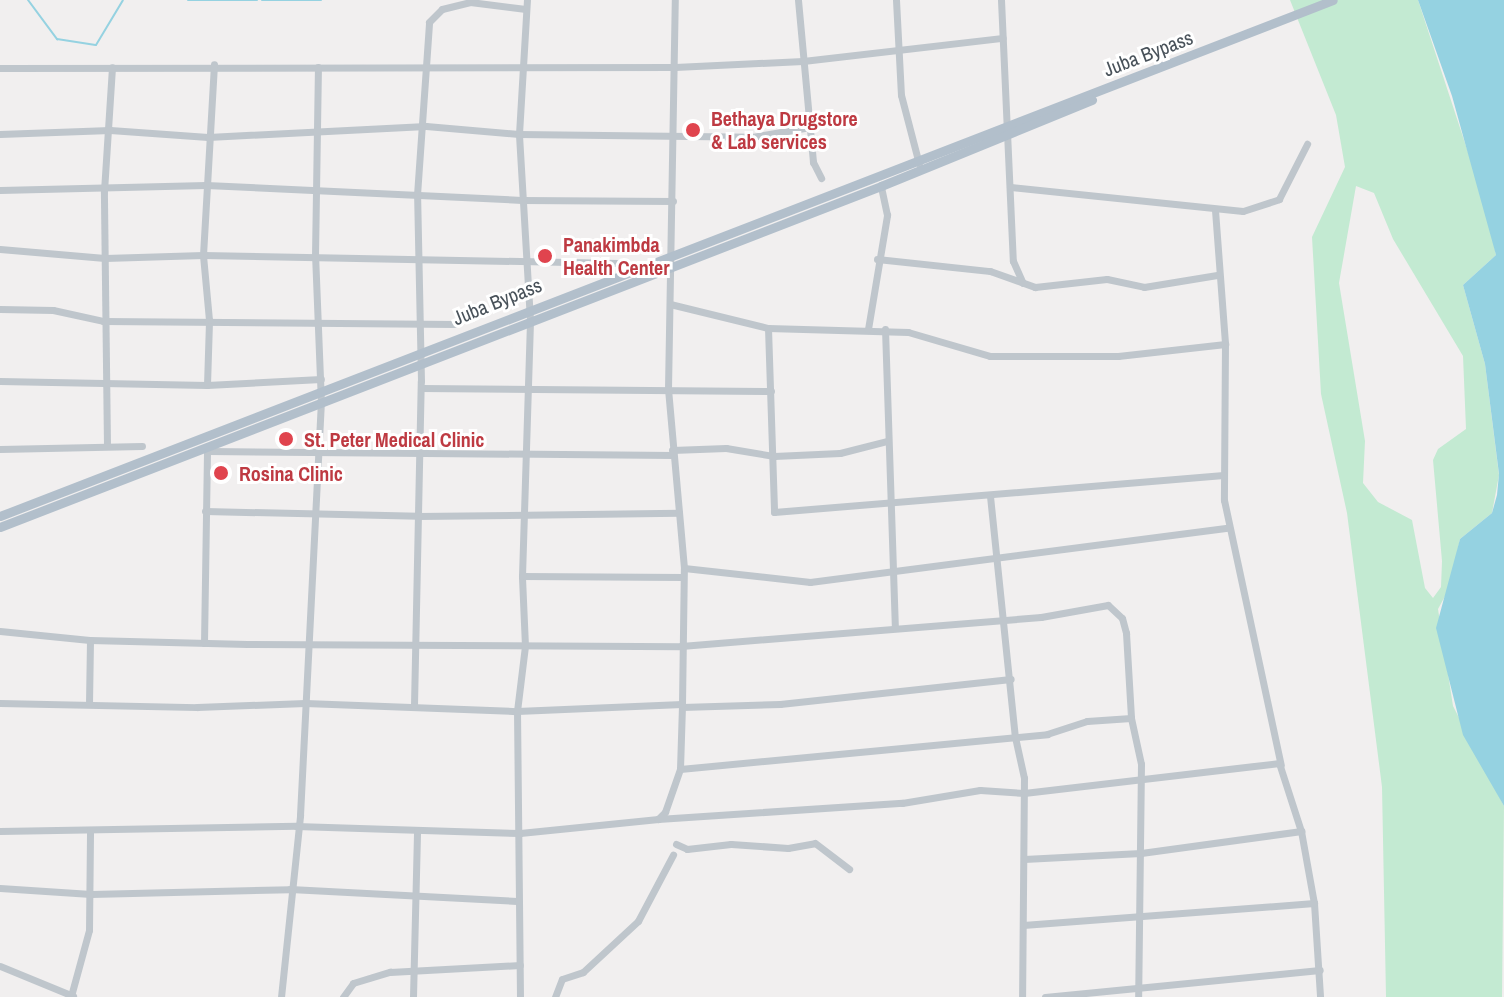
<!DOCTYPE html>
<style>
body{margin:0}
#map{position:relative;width:1504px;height:997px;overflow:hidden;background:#f1efef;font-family:"Archivo Narrow",sans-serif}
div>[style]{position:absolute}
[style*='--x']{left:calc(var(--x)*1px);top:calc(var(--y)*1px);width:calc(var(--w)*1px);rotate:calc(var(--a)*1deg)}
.green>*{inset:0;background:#c3ead2}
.water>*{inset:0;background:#95d2e1}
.stream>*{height:2px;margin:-1px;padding:0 1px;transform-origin:1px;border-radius:1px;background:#95d2e1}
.minor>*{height:7px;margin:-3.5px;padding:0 3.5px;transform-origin:3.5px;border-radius:3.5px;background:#bfc6cc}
.major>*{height:9px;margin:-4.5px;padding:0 4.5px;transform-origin:4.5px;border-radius:4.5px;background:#b2bfcb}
.dots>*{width:22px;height:22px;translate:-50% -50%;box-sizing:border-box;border:4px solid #fff;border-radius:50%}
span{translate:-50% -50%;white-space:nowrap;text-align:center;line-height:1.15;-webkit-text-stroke:6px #fff;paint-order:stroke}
.street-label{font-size:20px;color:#49525a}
.health-label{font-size:20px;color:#be3a42;font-weight:700}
.left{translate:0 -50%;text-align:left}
</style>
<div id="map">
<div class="green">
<i style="clip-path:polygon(evenodd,1290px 0,1418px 0,1487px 210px,1496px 255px,1463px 285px,1485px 364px,1499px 475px,1492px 513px,1460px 539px,1449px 589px,1438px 609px,1453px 706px,1504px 806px,1502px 997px,1386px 997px,1382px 787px,1347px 513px,1321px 394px,1312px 237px,1345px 167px,1336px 115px,1290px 0,1356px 186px,1374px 193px,1393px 239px,1463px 356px,1466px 429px,1438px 449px,1433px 460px,1442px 561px,1441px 587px,1433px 598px,1425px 588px,1412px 520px,1378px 502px,1363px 483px,1365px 441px,1339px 283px,1356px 186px)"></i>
</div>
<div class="water">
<i style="clip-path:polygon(1418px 0,1504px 0,1504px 806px,1463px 735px,1436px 628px,1460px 539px,1492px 513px,1497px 495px,1499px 474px,1485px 364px,1463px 285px,1496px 255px,1452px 96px)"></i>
</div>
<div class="stream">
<i style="--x:28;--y:0;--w:49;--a:53.4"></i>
<i style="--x:57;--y:39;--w:39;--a:9"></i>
<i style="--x:96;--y:45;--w:52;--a:-59"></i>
<i style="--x:188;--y:0;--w:69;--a:0"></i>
<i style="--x:262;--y:0;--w:59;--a:0"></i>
</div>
<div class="minor">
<i style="--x:798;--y:0;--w:163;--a:84.7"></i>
<i style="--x:813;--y:162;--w:18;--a:63"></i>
<i style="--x:896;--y:0;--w:95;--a:87"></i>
<i style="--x:901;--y:95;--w:71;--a:75.4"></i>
<i style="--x:1001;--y:0;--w:261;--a:87.4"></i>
<i style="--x:1013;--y:261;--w:24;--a:66"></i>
<i style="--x:0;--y:68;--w:675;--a:-0.08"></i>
<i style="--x:675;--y:67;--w:128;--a:-2.7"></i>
<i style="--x:803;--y:61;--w:201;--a:-6.6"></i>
<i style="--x:0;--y:134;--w:110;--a:-2.1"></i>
<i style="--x:110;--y:130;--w:98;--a:4.1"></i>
<i style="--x:208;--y:137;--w:218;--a:-2.9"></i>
<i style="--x:426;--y:126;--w:93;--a:4.9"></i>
<i style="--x:519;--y:134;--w:233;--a:0.7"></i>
<i style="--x:752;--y:137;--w:59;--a:-9.8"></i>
<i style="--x:1011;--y:187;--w:233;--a:5.9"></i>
<i style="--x:1243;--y:211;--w:38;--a:-18"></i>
<i style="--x:1279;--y:199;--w:62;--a:-63"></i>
<i style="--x:0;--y:190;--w:206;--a:-1.4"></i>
<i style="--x:206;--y:185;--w:316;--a:2.7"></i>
<i style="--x:522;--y:200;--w:151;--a:0.4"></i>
<i style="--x:1215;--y:210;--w:134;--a:85.7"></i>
<i style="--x:1225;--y:344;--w:156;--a:90.4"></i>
<i style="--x:1224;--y:500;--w:271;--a:77.9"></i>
<i style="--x:0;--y:249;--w:105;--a:4.9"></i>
<i style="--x:105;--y:258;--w:98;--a:-1.8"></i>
<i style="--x:203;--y:255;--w:415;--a:1.1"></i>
<i style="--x:877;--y:259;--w:114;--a:6.1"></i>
<i style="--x:990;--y:271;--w:48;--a:19.6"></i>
<i style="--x:1035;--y:287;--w:72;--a:-6.3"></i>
<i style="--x:1107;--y:279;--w:38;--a:12"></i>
<i style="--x:1144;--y:287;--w:74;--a:-9.3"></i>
<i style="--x:670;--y:304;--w:101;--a:13.8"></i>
<i style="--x:768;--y:328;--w:140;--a:1.6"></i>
<i style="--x:908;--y:332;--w:85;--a:16.3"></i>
<i style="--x:990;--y:356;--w:128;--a:0"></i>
<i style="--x:1118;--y:356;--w:108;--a:-6.4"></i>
<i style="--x:0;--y:309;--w:53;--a:1.1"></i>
<i style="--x:53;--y:310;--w:51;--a:12.4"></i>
<i style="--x:103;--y:321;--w:351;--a:0.5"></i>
<i style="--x:768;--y:328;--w:184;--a:88.1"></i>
<i style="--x:774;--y:512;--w:451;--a:-4.7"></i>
<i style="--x:868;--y:329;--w:116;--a:-80.5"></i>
<i style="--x:887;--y:215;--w:30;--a:-102"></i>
<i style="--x:885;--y:329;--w:298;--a:88.1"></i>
<i style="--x:0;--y:381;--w:207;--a:1.1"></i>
<i style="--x:207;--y:385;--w:114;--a:-3"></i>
<i style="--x:207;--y:385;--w:65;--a:-88.2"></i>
<i style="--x:209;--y:320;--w:65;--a:-95.3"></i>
<i style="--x:203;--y:255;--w:191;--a:-86.7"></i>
<i style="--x:421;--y:388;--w:350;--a:0.5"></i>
<i style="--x:107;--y:446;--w:255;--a:-90.7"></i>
<i style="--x:104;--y:191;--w:124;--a:-86.3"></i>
<i style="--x:0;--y:449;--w:142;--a:-1.2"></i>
<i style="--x:672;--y:450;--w:54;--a:-2.1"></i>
<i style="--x:726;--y:448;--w:49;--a:9.5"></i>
<i style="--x:774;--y:456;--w:66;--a:-2.6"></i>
<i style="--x:840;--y:453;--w:49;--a:-14.3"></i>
<i style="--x:208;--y:451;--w:465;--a:0.5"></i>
<i style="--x:990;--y:496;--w:242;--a:84.1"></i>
<i style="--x:1015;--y:737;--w:42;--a:77.6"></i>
<i style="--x:1024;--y:778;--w:219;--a:90.5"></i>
<i style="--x:205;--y:511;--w:213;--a:1.3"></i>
<i style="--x:418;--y:516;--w:261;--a:-0.7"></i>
<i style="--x:684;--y:568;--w:127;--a:6.3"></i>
<i style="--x:810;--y:582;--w:421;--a:-7.4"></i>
<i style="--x:522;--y:576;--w:161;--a:0.4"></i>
<i style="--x:0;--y:631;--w:90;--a:5.7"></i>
<i style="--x:90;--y:640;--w:157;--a:1.5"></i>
<i style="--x:247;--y:644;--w:434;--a:0.3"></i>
<i style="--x:681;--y:646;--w:361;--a:-4.6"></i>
<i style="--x:1041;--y:617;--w:68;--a:-10.2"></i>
<i style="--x:1108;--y:605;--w:19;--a:43"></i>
<i style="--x:1122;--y:618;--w:16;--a:75"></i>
<i style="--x:1126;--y:633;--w:85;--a:86.6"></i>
<i style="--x:204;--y:643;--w:194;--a:-89.1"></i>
<i style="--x:0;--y:703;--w:197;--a:1.2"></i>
<i style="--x:197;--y:707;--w:108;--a:-2.1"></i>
<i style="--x:305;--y:703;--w:212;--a:2.2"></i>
<i style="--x:517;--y:711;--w:165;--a:-2.4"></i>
<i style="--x:89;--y:704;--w:64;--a:-89.1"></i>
<i style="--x:414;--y:705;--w:324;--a:-88.8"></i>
<i style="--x:421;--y:381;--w:186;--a:-91.2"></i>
<i style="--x:417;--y:195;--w:173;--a:-86"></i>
<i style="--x:429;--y:22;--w:18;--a:-45"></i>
<i style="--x:442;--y:9;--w:29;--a:-14"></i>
<i style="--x:470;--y:2;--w:56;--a:7.1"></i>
<i style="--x:682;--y:707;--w:98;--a:-1.8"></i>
<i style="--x:780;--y:704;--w:232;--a:-6.2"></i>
<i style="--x:680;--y:769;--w:369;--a:-5.4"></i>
<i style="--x:1047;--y:734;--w:42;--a:-18"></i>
<i style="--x:1087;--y:721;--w:44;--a:-3.9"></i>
<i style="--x:1131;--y:718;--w:47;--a:77.7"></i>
<i style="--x:1141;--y:764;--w:233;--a:90.7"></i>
<i style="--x:658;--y:819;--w:245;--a:-3.8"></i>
<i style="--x:902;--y:803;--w:79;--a:-9.5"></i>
<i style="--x:980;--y:790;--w:44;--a:3.9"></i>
<i style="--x:1024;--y:793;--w:257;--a:-6.7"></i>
<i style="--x:1279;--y:763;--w:71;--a:72.1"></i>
<i style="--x:1301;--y:831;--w:73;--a:79.8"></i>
<i style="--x:1314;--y:903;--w:94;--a:86.3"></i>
<i style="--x:0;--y:831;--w:296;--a:-1"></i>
<i style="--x:296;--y:826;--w:224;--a:1.8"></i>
<i style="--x:520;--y:833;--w:139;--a:-5.8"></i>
<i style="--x:658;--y:819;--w:10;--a:-45"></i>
<i style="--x:665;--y:812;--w:46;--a:-70.8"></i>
<i style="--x:680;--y:769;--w:65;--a:-88.2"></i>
<i style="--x:682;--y:704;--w:136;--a:-89.2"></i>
<i style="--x:684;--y:568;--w:180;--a:-95.1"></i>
<i style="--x:668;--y:389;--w:389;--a:-89"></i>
<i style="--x:676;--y:844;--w:12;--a:24"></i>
<i style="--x:687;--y:849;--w:44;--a:-6.5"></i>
<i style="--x:731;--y:844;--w:57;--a:4"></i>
<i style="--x:788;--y:848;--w:27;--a:-10"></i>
<i style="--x:815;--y:843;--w:43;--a:37.4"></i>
<i style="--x:1024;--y:859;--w:117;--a:-2.9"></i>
<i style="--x:1141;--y:853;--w:162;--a:-7.8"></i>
<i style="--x:0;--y:888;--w:91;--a:3.8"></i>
<i style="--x:91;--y:894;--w:199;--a:-1.4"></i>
<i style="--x:290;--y:889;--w:227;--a:3"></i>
<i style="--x:1023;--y:925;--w:292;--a:-4.3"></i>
<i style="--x:0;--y:966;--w:79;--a:22.3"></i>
<i style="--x:71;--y:996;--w:68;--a:-74.7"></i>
<i style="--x:89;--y:930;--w:100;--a:-89.4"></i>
<i style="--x:281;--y:997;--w:183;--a:-84"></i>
<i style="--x:300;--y:815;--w:413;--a:-87.1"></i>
<i style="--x:321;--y:403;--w:147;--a:-92.3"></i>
<i style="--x:315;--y:256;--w:189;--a:-89.1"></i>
<i style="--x:343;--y:997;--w:17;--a:-54"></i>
<i style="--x:353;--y:983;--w:39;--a:-17"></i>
<i style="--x:390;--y:972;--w:130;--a:-3.1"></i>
<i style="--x:413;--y:997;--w:167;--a:-88.6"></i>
<i style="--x:520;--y:997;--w:286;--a:-90.6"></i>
<i style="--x:517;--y:711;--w:65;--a:-83"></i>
<i style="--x:525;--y:646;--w:70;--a:-92.5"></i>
<i style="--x:522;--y:576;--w:256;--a:-88.2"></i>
<i style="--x:530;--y:320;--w:186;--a:-93.4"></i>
<i style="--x:519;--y:134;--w:134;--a:-86.6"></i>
<i style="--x:555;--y:997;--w:19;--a:-69"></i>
<i style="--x:562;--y:979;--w:22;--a:-18"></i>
<i style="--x:583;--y:972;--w:75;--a:-42.8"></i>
<i style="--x:638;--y:921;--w:75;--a:-62.1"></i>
<i style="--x:1045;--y:997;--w:276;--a:-5.6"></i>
</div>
<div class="major">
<i style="--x:0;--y:516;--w:1429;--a:-21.16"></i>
<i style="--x:0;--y:527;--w:945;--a:-21.16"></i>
<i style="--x:881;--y:186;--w:228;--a:-22.2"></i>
</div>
<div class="dots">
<i style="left:693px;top:130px;background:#e0444e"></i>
<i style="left:545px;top:256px;background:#e0444e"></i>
<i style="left:286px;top:439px;background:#e0444e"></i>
<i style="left:221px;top:473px;background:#e0444e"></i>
</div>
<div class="street-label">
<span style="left:1148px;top:53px;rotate:-21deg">Juba Bypass</span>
<span style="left:497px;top:301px;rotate:-22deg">Juba Bypass</span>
</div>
<div class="health-label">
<span class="left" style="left:711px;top:130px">Bethaya Drugstore<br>&amp; Lab services</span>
<span class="left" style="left:563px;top:256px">Panakimbda<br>Health Center</span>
<span class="left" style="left:304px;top:439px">St. Peter Medical Clinic</span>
<span class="left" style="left:239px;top:473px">Rosina Clinic</span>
</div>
</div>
